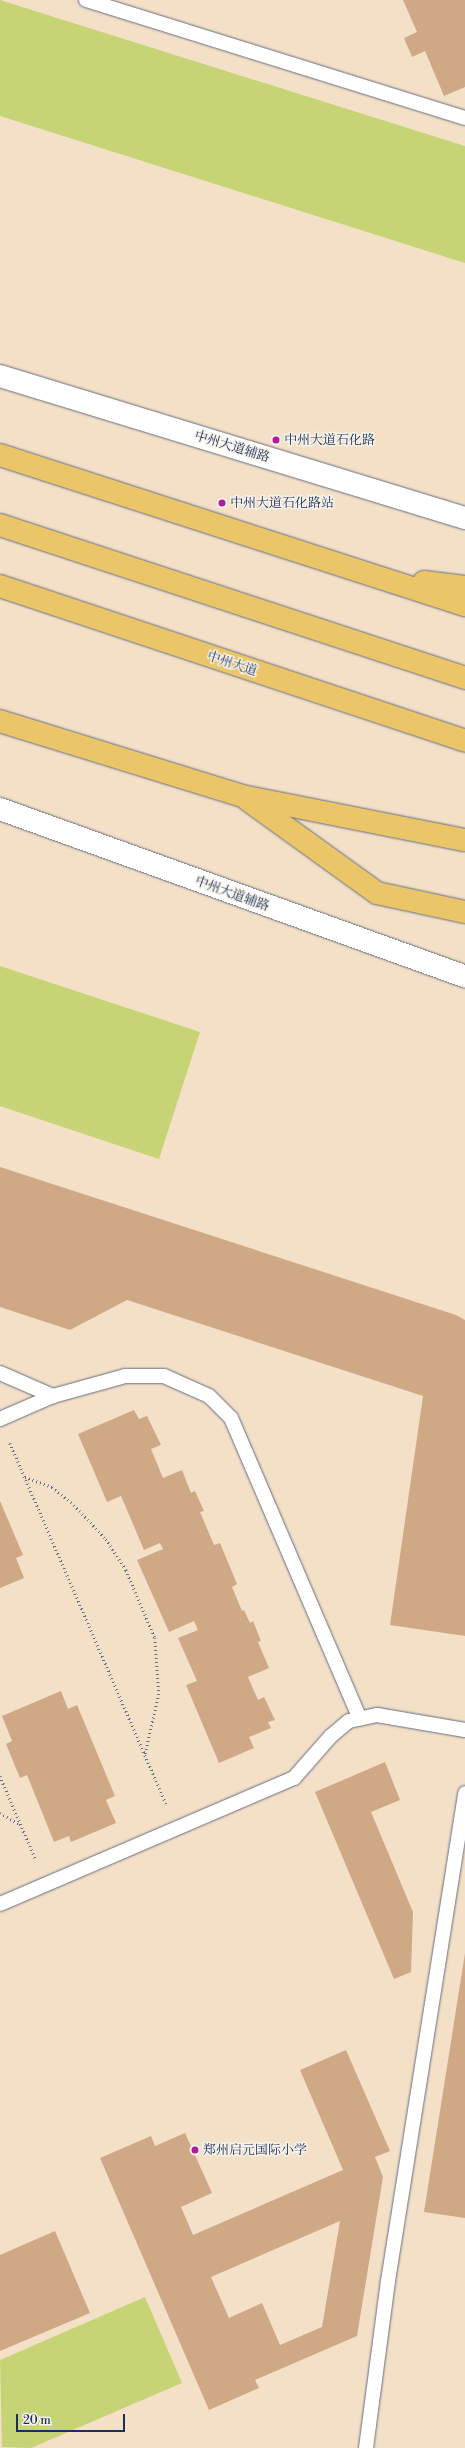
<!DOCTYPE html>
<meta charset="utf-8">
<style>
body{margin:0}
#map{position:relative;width:465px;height:2448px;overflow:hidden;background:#f4e0c6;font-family:"Libre Bodoni","Noto Serif SC",serif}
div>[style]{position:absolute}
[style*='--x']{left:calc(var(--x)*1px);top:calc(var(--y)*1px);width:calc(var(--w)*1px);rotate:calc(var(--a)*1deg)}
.green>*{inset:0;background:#c6d476}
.building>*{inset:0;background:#cfa986}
.path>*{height:2.5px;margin-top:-1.25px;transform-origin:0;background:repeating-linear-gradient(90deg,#676d82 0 1px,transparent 0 4px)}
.roads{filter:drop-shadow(0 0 1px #676d82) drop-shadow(0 0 1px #676d82)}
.lane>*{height:14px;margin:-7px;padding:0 7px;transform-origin:7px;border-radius:7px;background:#fff}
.street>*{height:22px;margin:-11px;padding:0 11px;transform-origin:11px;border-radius:11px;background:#fff}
.primary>*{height:22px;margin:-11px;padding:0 11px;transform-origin:11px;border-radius:11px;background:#eac669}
.highway>*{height:22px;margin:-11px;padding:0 11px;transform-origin:11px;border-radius:11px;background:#eac669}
.dots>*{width:11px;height:11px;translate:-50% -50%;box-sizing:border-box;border:2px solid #f7f3e8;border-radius:50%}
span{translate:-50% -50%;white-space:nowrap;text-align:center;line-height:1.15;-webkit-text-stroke:3px #f7f3e8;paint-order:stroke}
.poi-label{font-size:13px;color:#1b2f5e}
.left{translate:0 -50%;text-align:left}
.street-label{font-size:13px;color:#1b2f5e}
.scale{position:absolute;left:16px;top:2414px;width:109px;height:18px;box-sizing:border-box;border:2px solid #1b2f5e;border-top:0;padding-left:5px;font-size:12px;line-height:14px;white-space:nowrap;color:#1b2f5e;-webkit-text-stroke:3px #f7f3e8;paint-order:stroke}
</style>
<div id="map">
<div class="green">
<i style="clip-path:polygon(0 0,465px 146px,465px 263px,0 116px)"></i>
<i style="clip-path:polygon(0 966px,200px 1032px,159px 1159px,0 1106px)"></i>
<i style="clip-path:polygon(145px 2297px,182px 2383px,31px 2448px,2px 2447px,0 2360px)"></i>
</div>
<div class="building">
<i style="clip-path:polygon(403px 0,465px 0,465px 87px,444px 96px,425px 51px,412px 57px,404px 38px,417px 32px)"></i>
<i style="clip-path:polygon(0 1167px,456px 1315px,465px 1320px,465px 1636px,390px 1625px,423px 1396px,127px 1300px,70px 1330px,0 1307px)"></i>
<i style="clip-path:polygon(134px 1410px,139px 1419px,147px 1416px,161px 1445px,151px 1449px,163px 1478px,182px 1470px,191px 1493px,195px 1491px,204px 1511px,200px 1512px,214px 1545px,220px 1543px,237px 1584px,232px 1587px,242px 1611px,244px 1610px,250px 1623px,253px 1621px,261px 1641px,258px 1642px,269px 1668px,248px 1677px,258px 1700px,264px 1697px,275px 1720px,268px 1722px,271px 1728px,249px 1737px,254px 1748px,219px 1763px,186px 1685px,197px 1681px,178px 1638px,198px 1630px,194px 1621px,169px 1632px,137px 1560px,163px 1549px,160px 1543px,144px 1550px,121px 1496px,107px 1502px,78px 1434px)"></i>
<i style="clip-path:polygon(0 1501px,23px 1555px,16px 1558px,24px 1578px,0 1588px)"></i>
<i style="clip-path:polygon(61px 1691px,68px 1709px,77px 1705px,115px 1796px,106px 1800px,116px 1823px,71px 1842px,69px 1836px,54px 1842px,27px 1775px,20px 1778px,6px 1744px,12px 1741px,2px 1716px)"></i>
<i style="clip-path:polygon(385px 1762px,400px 1800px,371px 1812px,413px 1912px,411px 1972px,394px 1979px,315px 1792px)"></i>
<i style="clip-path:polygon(465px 1953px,465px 2218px,424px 2212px)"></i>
<i style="clip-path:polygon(evenodd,346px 2050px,390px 2151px,375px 2157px,383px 2177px,357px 2336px,255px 2380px,259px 2388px,209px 2410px,100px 2158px,151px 2136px,155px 2146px,185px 2133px,212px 2193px,181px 2207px,193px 2235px,343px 2170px,300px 2070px,346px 2050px,340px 2221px,322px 2327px,280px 2345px,262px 2303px,229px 2318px,211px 2277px,340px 2221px)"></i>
<i style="clip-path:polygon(55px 2231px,90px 2313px,0 2351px,0 2255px)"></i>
</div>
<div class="path">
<i style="--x:10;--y:1443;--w:393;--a:66.6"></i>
<i style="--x:25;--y:1477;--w:29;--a:20"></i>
<i style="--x:52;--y:1487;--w:28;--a:39"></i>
<i style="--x:74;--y:1505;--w:47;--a:46.7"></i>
<i style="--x:106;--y:1539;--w:37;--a:57"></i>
<i style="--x:126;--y:1570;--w:74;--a:66.9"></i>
<i style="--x:155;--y:1638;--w:56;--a:85.9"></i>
<i style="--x:159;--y:1694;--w:63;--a:102.9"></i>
<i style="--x:0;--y:1776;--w:91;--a:66.8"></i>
<i style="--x:0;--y:1813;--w:24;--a:30"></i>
</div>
<div class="roads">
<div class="lane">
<i style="--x:86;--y:0;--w:397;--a:17.3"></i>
<i style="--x:0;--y:1373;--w:58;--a:23.5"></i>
<i style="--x:0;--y:1419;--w:58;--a:-23.5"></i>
<i style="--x:53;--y:1396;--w:75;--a:-15.5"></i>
<i style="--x:125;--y:1376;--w:39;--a:0"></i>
<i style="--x:164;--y:1376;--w:49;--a:24"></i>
<i style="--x:209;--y:1396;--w:31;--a:45"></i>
<i style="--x:231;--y:1418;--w:327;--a:66.8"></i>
<i style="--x:0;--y:1904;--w:320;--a:-23.2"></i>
<i style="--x:294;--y:1778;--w:56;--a:-48.6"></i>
<i style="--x:331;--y:1736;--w:23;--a:-40"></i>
<i style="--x:349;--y:1721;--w:29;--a:-12"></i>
<i style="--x:377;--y:1715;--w:89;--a:9.7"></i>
<i style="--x:366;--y:2448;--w:168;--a:-82.5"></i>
<i style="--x:388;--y:2281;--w:494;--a:-81"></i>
</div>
<div class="street">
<i style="--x:0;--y:376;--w:486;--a:17"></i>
<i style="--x:0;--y:809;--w:494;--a:19.8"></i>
</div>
<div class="primary">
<i style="--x:0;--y:525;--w:490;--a:18.2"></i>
<i style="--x:0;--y:586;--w:490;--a:18.4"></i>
</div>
<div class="highway">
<i style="--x:0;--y:455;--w:489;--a:17.9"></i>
<i style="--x:424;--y:582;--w:41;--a:7"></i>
<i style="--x:0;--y:721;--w:253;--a:17.2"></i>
<i style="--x:242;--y:796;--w:227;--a:11.2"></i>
<i style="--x:248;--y:800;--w:159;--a:35.8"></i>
<i style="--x:377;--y:893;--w:90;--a:12.2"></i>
</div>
</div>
<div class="dots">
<i style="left:276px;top:440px;background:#b5179e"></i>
<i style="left:222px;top:503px;background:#b5179e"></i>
<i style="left:195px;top:2150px;background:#b5179e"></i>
</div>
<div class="poi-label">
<span class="left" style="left:284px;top:440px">中州大道石化路</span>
<span class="left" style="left:230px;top:503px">中州大道石化路站</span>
<span class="left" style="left:203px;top:2150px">郑州启元国际小学</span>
</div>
<div class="street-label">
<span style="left:232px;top:447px;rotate:17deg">中州大道辅路</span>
<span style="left:232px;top:664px;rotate:18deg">中州大道</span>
<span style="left:232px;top:894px;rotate:20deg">中州大道辅路</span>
</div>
<div class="scale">20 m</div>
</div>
